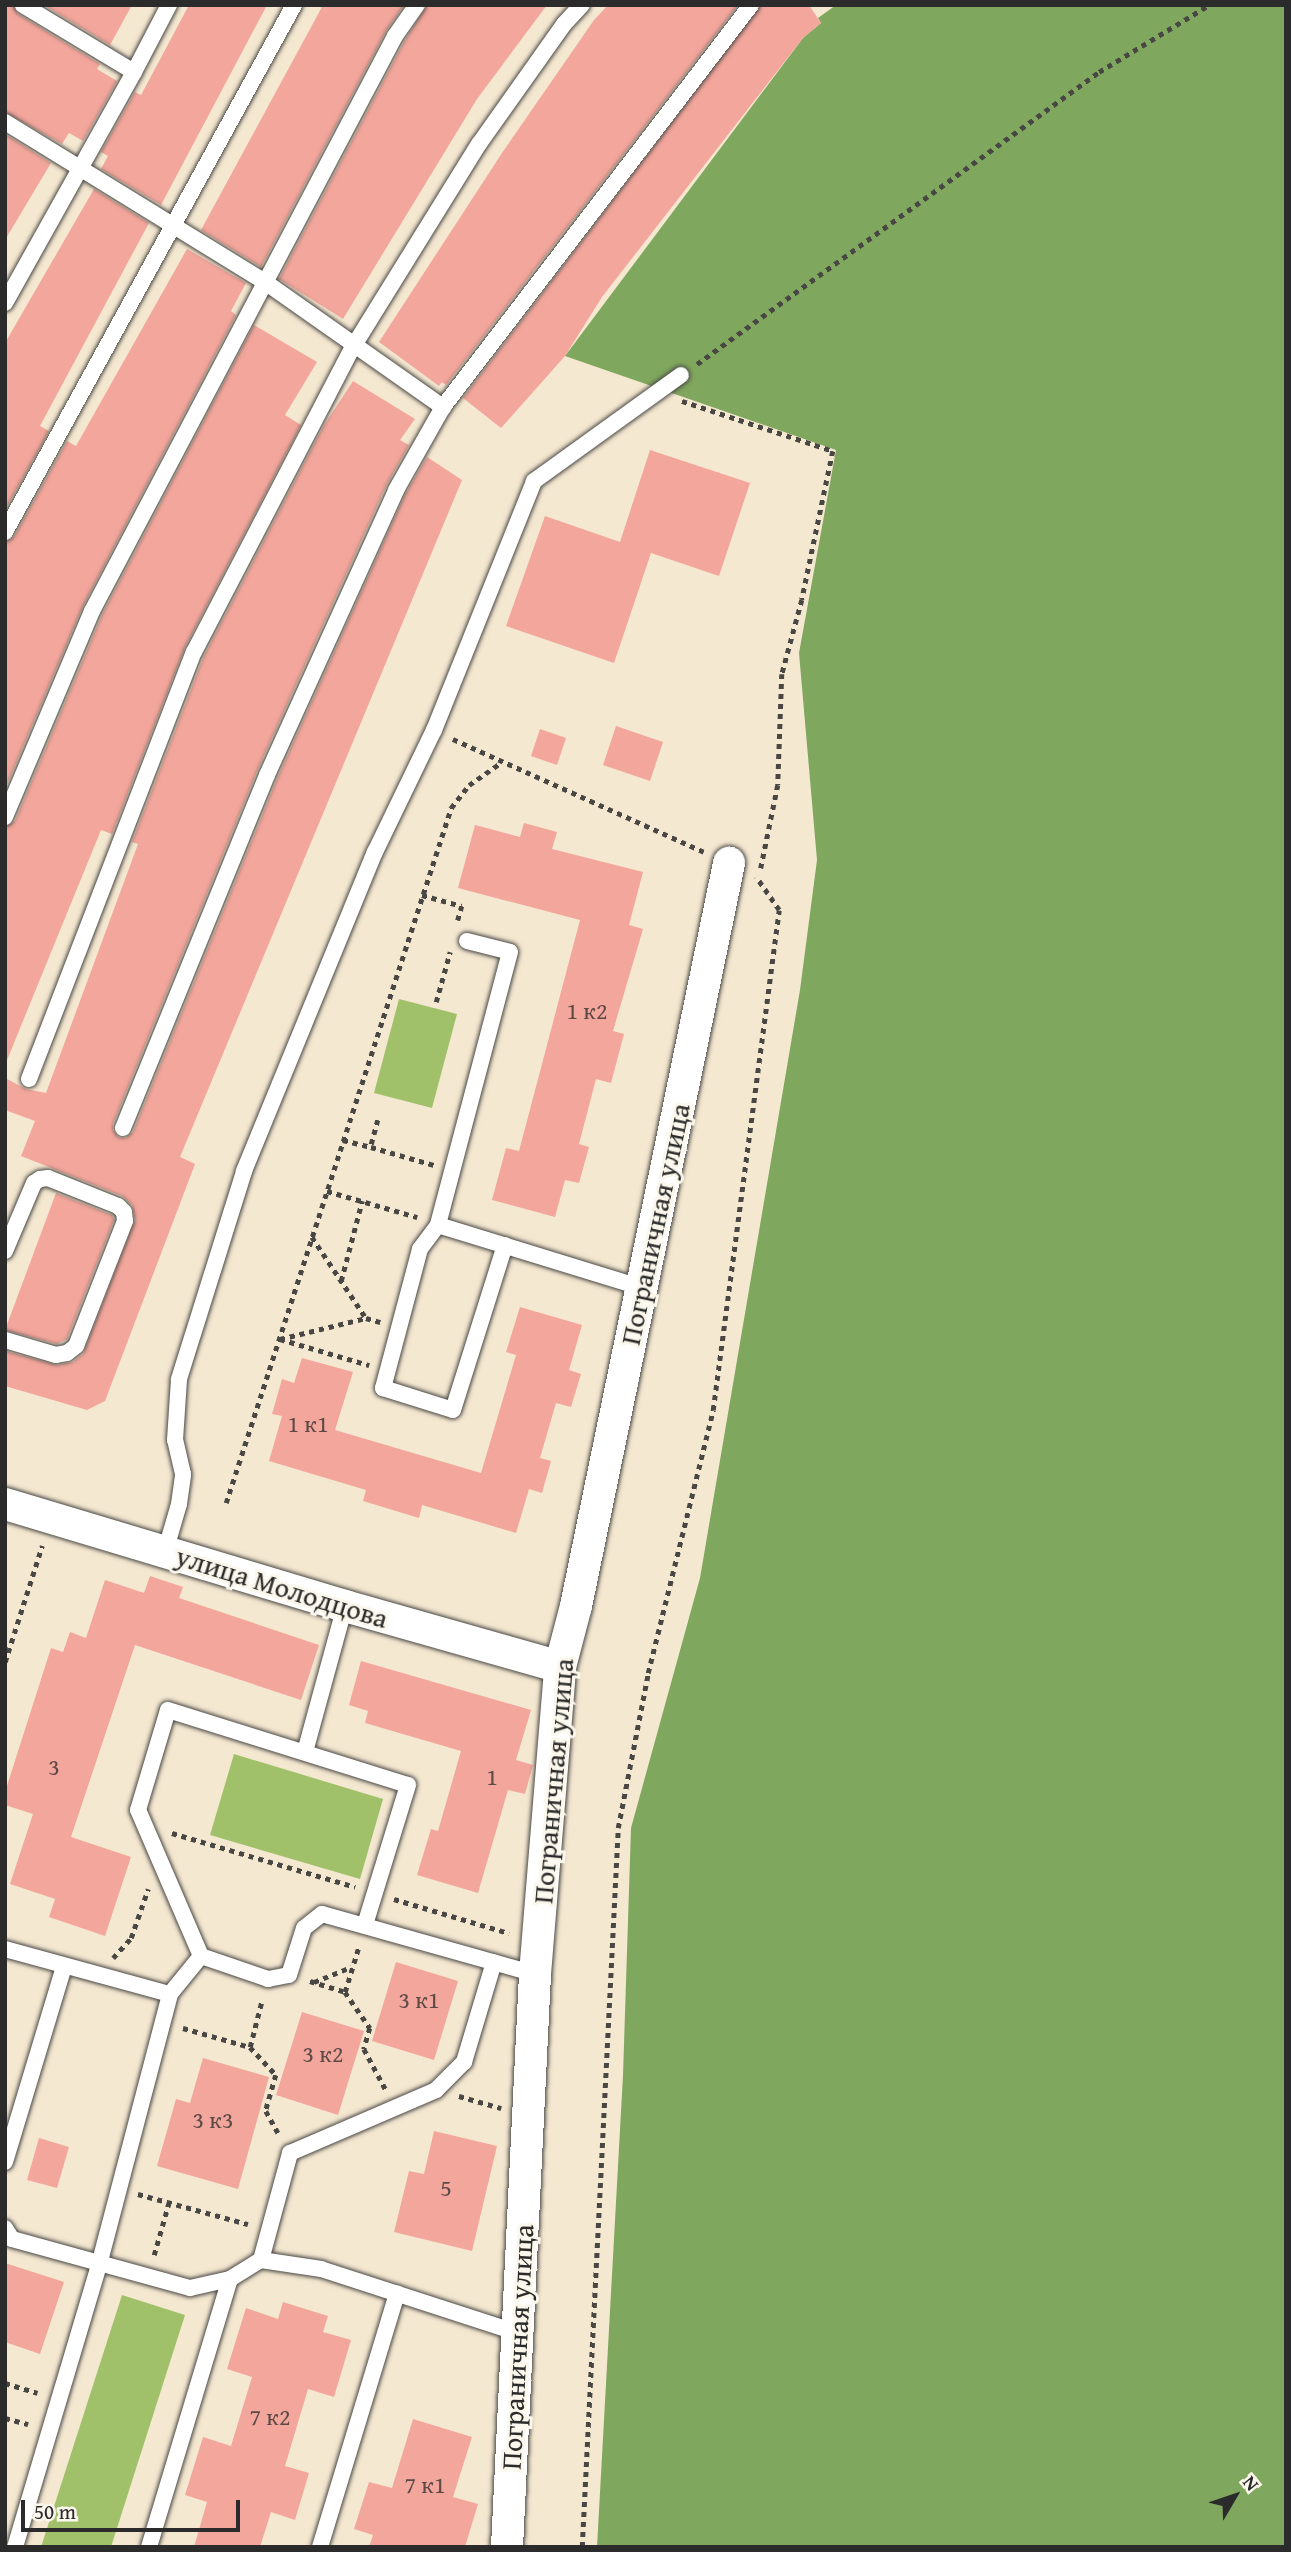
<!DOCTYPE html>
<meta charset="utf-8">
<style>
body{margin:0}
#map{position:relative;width:1291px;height:2552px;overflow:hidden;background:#f5e8d1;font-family:"Gentium Book Plus",serif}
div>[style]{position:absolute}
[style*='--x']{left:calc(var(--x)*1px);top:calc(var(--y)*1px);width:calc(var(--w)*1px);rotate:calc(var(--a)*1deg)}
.green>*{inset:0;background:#a0c16a}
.forest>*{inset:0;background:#80a75e}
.building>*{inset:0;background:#f3a69c}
.path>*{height:4.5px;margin-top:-2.25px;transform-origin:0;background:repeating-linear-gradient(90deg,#494744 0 5px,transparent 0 10px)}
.roads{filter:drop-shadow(0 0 2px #494744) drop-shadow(0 0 2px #494744)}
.service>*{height:16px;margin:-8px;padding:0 8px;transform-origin:8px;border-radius:8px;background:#fff}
.minor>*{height:32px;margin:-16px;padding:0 16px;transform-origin:16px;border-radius:16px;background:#fff}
span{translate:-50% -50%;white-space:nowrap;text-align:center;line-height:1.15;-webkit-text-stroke:6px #fbf7ec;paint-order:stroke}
.number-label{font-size:24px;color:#5d4a47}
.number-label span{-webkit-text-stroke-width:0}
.street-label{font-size:28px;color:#2b2b2b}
.frame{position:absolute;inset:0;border:7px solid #2b2b2b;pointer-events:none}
.north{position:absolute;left:1200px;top:2461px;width:70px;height:70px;-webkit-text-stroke:5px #fbf7ec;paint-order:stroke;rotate:51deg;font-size:19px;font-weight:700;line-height:28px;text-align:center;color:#2b2b2b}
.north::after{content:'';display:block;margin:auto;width:24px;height:32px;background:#2b2b2b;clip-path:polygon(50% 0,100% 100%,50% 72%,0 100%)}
.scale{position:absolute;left:21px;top:2500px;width:219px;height:32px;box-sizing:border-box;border:4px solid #2b2b2b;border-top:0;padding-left:9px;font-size:21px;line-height:24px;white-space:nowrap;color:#2b2b2b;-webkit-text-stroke:5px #fbf7ec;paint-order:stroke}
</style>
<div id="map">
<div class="green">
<i style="clip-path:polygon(399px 999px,457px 1014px,432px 1108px,374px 1093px)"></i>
<i style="clip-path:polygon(234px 1754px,383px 1799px,360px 1879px,210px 1835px)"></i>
<i style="clip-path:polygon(122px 2295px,185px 2315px,111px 2547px,41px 2547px)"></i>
</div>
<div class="forest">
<i style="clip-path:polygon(836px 5px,1286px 5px,1286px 2547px,597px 2547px,623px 2075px,631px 1828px,700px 1578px,800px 990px,817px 860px,799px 653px,836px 450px,565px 356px,803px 38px,821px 23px,818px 18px)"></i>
</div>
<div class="building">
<i style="clip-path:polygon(5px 5px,13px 5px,18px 14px,100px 64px,97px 69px,117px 81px,83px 141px,69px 133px,62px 144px,5px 112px)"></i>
<i style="clip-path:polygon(44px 5px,132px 5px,110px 45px)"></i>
<i style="clip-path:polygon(189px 5px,267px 5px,161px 205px,101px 169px,108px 156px,101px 152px,135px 92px,141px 95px)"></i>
<i style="clip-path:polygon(323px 5px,404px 5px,386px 31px,261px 267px,201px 230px)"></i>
<i style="clip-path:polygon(427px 5px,547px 5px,477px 99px,343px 319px,279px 279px,404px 42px)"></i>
<i style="clip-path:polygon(608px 5px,738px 5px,446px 385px,442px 382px,439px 386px,379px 342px,502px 153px,594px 20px)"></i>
<i style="clip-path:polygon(761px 5px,809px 5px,821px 23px,803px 38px,602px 297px,565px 356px,501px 428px,463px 398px)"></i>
<i style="clip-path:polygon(5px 134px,51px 163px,5px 240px)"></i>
<i style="clip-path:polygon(94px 189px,149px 223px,40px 426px,49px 431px,5px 510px,5px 343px)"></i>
<i style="clip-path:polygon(187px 249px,246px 283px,231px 311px,236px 315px,83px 606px,5px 789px,5px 542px,14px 537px,67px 441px,76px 446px)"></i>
<i style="clip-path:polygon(254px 325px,317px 362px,285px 415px,301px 425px,185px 647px,112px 834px,101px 830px,5px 1065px,5px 827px,15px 821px,102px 615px)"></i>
<i style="clip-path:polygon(353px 381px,415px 419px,400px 440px,409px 445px,386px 486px,257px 771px,113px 1124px,113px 1130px,118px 1137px,125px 1138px,133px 1132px,277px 779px,405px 495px,427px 457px,462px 480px,180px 1157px,195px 1164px,105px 1401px,87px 1410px,5px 1386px,5px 1351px,57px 1365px,73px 1362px,83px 1354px,135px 1220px,132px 1205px,122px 1196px,21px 1156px,35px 1121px,5px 1110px,5px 1078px,26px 1089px,46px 1093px,138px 844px,132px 842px,204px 656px,323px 427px)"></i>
<i style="clip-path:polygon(650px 450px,750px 483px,719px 576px,651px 553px,614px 663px,506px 626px,545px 516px,620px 542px)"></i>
<i style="clip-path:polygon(616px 726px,663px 742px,650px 781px,603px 765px)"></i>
<i style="clip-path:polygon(540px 729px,566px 738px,557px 765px,531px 756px)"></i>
<i style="clip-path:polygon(524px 823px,557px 832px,552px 849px,643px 872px,629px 925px,643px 929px,613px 1031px,624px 1034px,611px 1083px,596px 1079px,579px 1144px,589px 1147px,579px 1183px,565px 1180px,555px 1217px,492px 1200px,506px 1148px,519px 1151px,580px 920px,458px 888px,475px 825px,520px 837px)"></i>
<i style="clip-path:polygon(56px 1193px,112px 1215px,114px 1220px,67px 1339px,57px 1344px,5px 1330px)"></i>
<i style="clip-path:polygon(520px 1307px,582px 1325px,569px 1370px,581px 1374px,571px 1407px,556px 1403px,540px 1458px,551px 1461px,542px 1493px,529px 1489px,516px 1533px,422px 1505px,419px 1518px,363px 1501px,366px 1490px,269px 1461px,282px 1416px,272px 1414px,282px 1379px,294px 1383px,302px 1358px,353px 1372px,335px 1430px,481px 1473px,516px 1355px,506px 1352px)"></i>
<i style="clip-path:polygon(150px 1576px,183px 1587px,179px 1598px,319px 1645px,301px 1700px,135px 1645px,71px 1837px,131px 1857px,105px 1936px,49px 1917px,55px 1899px,10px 1884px,33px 1814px,5px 1805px,5px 1792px,51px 1648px,63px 1652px,70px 1632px,86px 1638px,105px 1580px,144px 1593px)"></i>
<i style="clip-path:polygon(361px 1661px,531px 1710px,516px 1760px,533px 1765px,525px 1794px,508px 1790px,478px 1893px,417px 1875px,431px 1829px,438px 1831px,461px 1751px,365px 1723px,368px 1711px,349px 1705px)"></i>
<i style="clip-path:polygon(396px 1962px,458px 1981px,434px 2060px,372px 2041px)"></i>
<i style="clip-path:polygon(302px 2012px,364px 2031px,338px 2115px,276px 2095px)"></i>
<i style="clip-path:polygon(203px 2058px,269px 2077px,238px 2189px,157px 2166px,176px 2099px,190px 2103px)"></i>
<i style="clip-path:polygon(434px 2131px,497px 2146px,472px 2251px,394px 2232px,409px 2171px,424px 2174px)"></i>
<i style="clip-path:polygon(39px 2138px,69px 2147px,57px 2188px,27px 2180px)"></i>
<i style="clip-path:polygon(5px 2263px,64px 2282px,40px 2354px,5px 2342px)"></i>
<i style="clip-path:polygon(283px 2302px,328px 2316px,323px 2332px,351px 2340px,334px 2397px,308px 2389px,285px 2466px,309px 2473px,295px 2520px,271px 2512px,260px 2547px,194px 2547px,207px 2502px,185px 2495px,203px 2437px,231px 2446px,252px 2377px,227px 2369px,246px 2308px,278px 2319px)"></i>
<i style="clip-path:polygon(413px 2419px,472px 2437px,453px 2497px,478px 2504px,465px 2547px,369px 2547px,373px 2535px,354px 2529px,369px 2482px,392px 2488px)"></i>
</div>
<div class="path">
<i style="--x:697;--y:364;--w:497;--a:-36"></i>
<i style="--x:1099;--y:72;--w:129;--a:-31.3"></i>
<i style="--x:682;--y:401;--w:159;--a:18.3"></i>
<i style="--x:833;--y:451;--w:152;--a:101.8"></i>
<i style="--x:802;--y:600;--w:77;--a:105.1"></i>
<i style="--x:782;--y:674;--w:111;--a:92.1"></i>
<i style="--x:778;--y:785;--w:85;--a:101.6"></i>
<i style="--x:453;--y:739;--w:275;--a:24.2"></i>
<i style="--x:422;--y:895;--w:41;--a:15.4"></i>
<i style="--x:462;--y:906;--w:15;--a:106"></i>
<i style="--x:436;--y:1002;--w:52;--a:-74.4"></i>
<i style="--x:378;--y:1120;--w:28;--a:105"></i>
<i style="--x:371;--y:1147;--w:66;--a:15.9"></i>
<i style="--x:343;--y:1140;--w:29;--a:14"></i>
<i style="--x:327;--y:1191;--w:94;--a:16.1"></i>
<i style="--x:312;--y:1237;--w:97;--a:56.3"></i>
<i style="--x:341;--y:1281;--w:83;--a:-75.3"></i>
<i style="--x:280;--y:1339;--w:89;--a:-13.7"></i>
<i style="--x:366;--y:1318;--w:15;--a:16"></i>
<i style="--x:280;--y:1339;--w:93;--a:16.3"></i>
<i style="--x:226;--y:1503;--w:731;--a:-72.06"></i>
<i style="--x:451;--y:808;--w:29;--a:-52"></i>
<i style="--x:469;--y:785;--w:40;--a:-34.9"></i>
<i style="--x:5;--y:1662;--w:122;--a:-72.3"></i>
<i style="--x:172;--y:1833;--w:191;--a:16.4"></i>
<i style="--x:394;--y:1899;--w:120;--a:16.5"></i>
<i style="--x:113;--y:1958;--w:27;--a:-48"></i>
<i style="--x:131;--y:1938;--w:52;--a:-70.9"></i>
<i style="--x:310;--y:1981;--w:37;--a:17"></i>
<i style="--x:345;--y:1992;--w:44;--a:55.2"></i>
<i style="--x:370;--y:2028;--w:22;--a:106"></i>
<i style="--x:364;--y:2049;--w:47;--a:61.8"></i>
<i style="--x:314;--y:1982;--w:40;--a:-22"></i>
<i style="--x:345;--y:1992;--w:48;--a:-73.1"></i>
<i style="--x:183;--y:2028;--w:70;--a:15.8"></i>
<i style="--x:250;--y:2047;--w:38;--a:47"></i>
<i style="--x:276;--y:2075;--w:37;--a:106"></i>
<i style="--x:266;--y:2111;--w:29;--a:61"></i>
<i style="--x:250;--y:2047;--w:49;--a:-75.7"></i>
<i style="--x:459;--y:2096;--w:44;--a:15.9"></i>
<i style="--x:138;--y:2194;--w:114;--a:15.3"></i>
<i style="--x:154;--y:2255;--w:55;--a:-74.2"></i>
<i style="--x:5;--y:2383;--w:34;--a:17"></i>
<i style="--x:5;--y:2418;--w:24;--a:15"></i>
<i style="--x:582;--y:2547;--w:720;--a:-87.13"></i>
<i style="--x:618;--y:1828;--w:158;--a:-79"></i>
<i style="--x:648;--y:1673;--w:271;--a:-76.1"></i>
<i style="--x:713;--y:1410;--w:504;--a:-82.48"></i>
<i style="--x:779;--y:910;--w:40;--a:-124.9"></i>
</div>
<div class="roads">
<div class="service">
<i style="--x:134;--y:72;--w:76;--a:-62.4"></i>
<i style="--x:5;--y:122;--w:305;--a:31.6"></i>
<i style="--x:265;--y:282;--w:218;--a:35.1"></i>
<i style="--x:5;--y:303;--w:265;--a:-60.8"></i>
<i style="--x:134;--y:72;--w:130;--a:-148.9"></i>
<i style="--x:5;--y:532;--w:601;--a:-61.26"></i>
<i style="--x:5;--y:817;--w:224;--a:-67.1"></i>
<i style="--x:92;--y:611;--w:650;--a:-62.21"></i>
<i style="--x:395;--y:36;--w:38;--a:-55"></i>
<i style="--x:467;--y:941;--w:44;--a:14.3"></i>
<i style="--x:510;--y:952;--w:282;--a:104.8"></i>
<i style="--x:438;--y:1225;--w:214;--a:17.1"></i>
<i style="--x:29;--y:1079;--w:458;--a:-68.9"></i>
<i style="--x:194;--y:652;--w:344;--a:-62.5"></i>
<i style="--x:353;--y:347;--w:239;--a:-58.2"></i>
<i style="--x:479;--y:144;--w:147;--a:-54.7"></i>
<i style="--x:564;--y:24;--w:26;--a:-47"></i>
<i style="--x:123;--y:1128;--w:381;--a:-67.8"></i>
<i style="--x:267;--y:775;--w:313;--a:-65.6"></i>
<i style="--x:396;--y:490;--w:95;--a:-60.5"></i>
<i style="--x:443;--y:407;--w:506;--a:-52.54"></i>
<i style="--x:438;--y:1225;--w:30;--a:127"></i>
<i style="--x:420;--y:1249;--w:144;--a:104.9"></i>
<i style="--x:383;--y:1388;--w:73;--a:17.4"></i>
<i style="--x:453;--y:1410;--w:173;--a:-72.5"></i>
<i style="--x:5;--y:1251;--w:74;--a:-66.9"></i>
<i style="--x:34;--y:1183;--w:7;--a:-34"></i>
<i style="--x:40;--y:1179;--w:8;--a:-7"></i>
<i style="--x:48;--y:1178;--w:75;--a:21.8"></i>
<i style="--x:118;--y:1206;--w:8;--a:45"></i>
<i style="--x:124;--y:1212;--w:9;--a:84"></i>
<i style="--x:125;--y:1221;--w:134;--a:111.4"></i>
<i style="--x:76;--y:1346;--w:11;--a:142"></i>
<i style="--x:67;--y:1353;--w:11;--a:170"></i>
<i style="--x:56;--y:1355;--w:53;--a:-163.6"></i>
<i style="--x:165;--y:1552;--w:50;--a:-73.7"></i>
<i style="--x:179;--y:1504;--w:30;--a:-82"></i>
<i style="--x:183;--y:1474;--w:35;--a:-103"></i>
<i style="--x:175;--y:1440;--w:61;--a:-86.2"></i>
<i style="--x:179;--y:1379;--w:218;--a:-72.6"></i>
<i style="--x:244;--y:1171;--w:345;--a:-67.7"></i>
<i style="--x:375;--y:852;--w:136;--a:-64.2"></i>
<i style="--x:434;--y:730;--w:268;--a:-68.1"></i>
<i style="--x:534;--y:481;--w:181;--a:-35.8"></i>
<i style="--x:305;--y:1752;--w:151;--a:-74.7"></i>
<i style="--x:5;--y:1949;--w:171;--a:15.3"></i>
<i style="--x:170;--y:1994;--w:49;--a:-50.8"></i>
<i style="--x:201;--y:1956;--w:71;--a:18.9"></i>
<i style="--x:268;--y:1979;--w:21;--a:-11"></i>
<i style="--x:289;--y:1975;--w:49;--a:-72.3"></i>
<i style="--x:304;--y:1928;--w:23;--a:-38"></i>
<i style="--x:322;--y:1914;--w:221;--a:15.7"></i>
<i style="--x:201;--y:1956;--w:159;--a:-113.3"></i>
<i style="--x:138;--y:1810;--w:104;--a:-73.3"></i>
<i style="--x:168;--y:1710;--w:251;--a:17.4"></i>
<i style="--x:408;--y:1785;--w:146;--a:107.1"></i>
<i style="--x:5;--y:2162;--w:204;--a:-73.2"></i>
<i style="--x:5;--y:2228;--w:13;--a:58"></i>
<i style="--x:12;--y:2239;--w:185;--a:15.4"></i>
<i style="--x:190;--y:2288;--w:41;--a:-12.7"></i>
<i style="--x:261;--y:2260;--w:111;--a:-74.8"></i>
<i style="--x:290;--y:2153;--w:159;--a:-23.3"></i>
<i style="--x:436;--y:2090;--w:40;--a:-45"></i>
<i style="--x:464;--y:2062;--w:104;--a:-73.3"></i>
<i style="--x:15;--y:2547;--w:294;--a:-73.4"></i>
<i style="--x:99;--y:2265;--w:280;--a:-75.3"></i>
<i style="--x:149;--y:2547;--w:280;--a:-73.2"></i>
<i style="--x:230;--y:2279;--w:36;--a:-32"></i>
<i style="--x:261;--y:2260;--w:61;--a:8.5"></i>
<i style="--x:321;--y:2269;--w:207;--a:18"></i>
<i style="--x:320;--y:2547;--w:265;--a:-73.1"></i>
</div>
<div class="minor">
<i style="--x:5;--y:1504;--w:355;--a:16.7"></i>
<i style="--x:345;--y:1606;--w:223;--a:15.8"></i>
<i style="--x:507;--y:2547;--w:574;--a:-87.2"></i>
<i style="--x:535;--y:1974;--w:308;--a:-85.3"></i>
<i style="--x:560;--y:1667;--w:63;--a:-75.3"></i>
<i style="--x:576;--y:1606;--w:759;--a:-78.36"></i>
</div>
</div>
<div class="number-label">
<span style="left:587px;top:1011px">1 к2</span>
<span style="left:308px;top:1424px">1 к1</span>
<span style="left:54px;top:1767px">3</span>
<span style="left:492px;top:1777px">1</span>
<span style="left:419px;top:2000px">3 к1</span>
<span style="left:323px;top:2054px">3 к2</span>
<span style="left:213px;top:2120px">3 к3</span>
<span style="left:446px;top:2188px">5</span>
<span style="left:270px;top:2417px">7 к2</span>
<span style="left:425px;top:2485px">7 к1</span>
</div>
<div class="street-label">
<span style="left:655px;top:1224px;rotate:-78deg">Пограничная улица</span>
<span style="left:282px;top:1587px;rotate:17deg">улица Молодцова</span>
<span style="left:553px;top:1781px;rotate:-85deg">Пограничная улица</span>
<span style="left:517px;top:2347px;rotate:-87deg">Пограничная улица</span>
</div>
<div class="frame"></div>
<div class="north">N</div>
<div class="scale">50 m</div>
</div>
